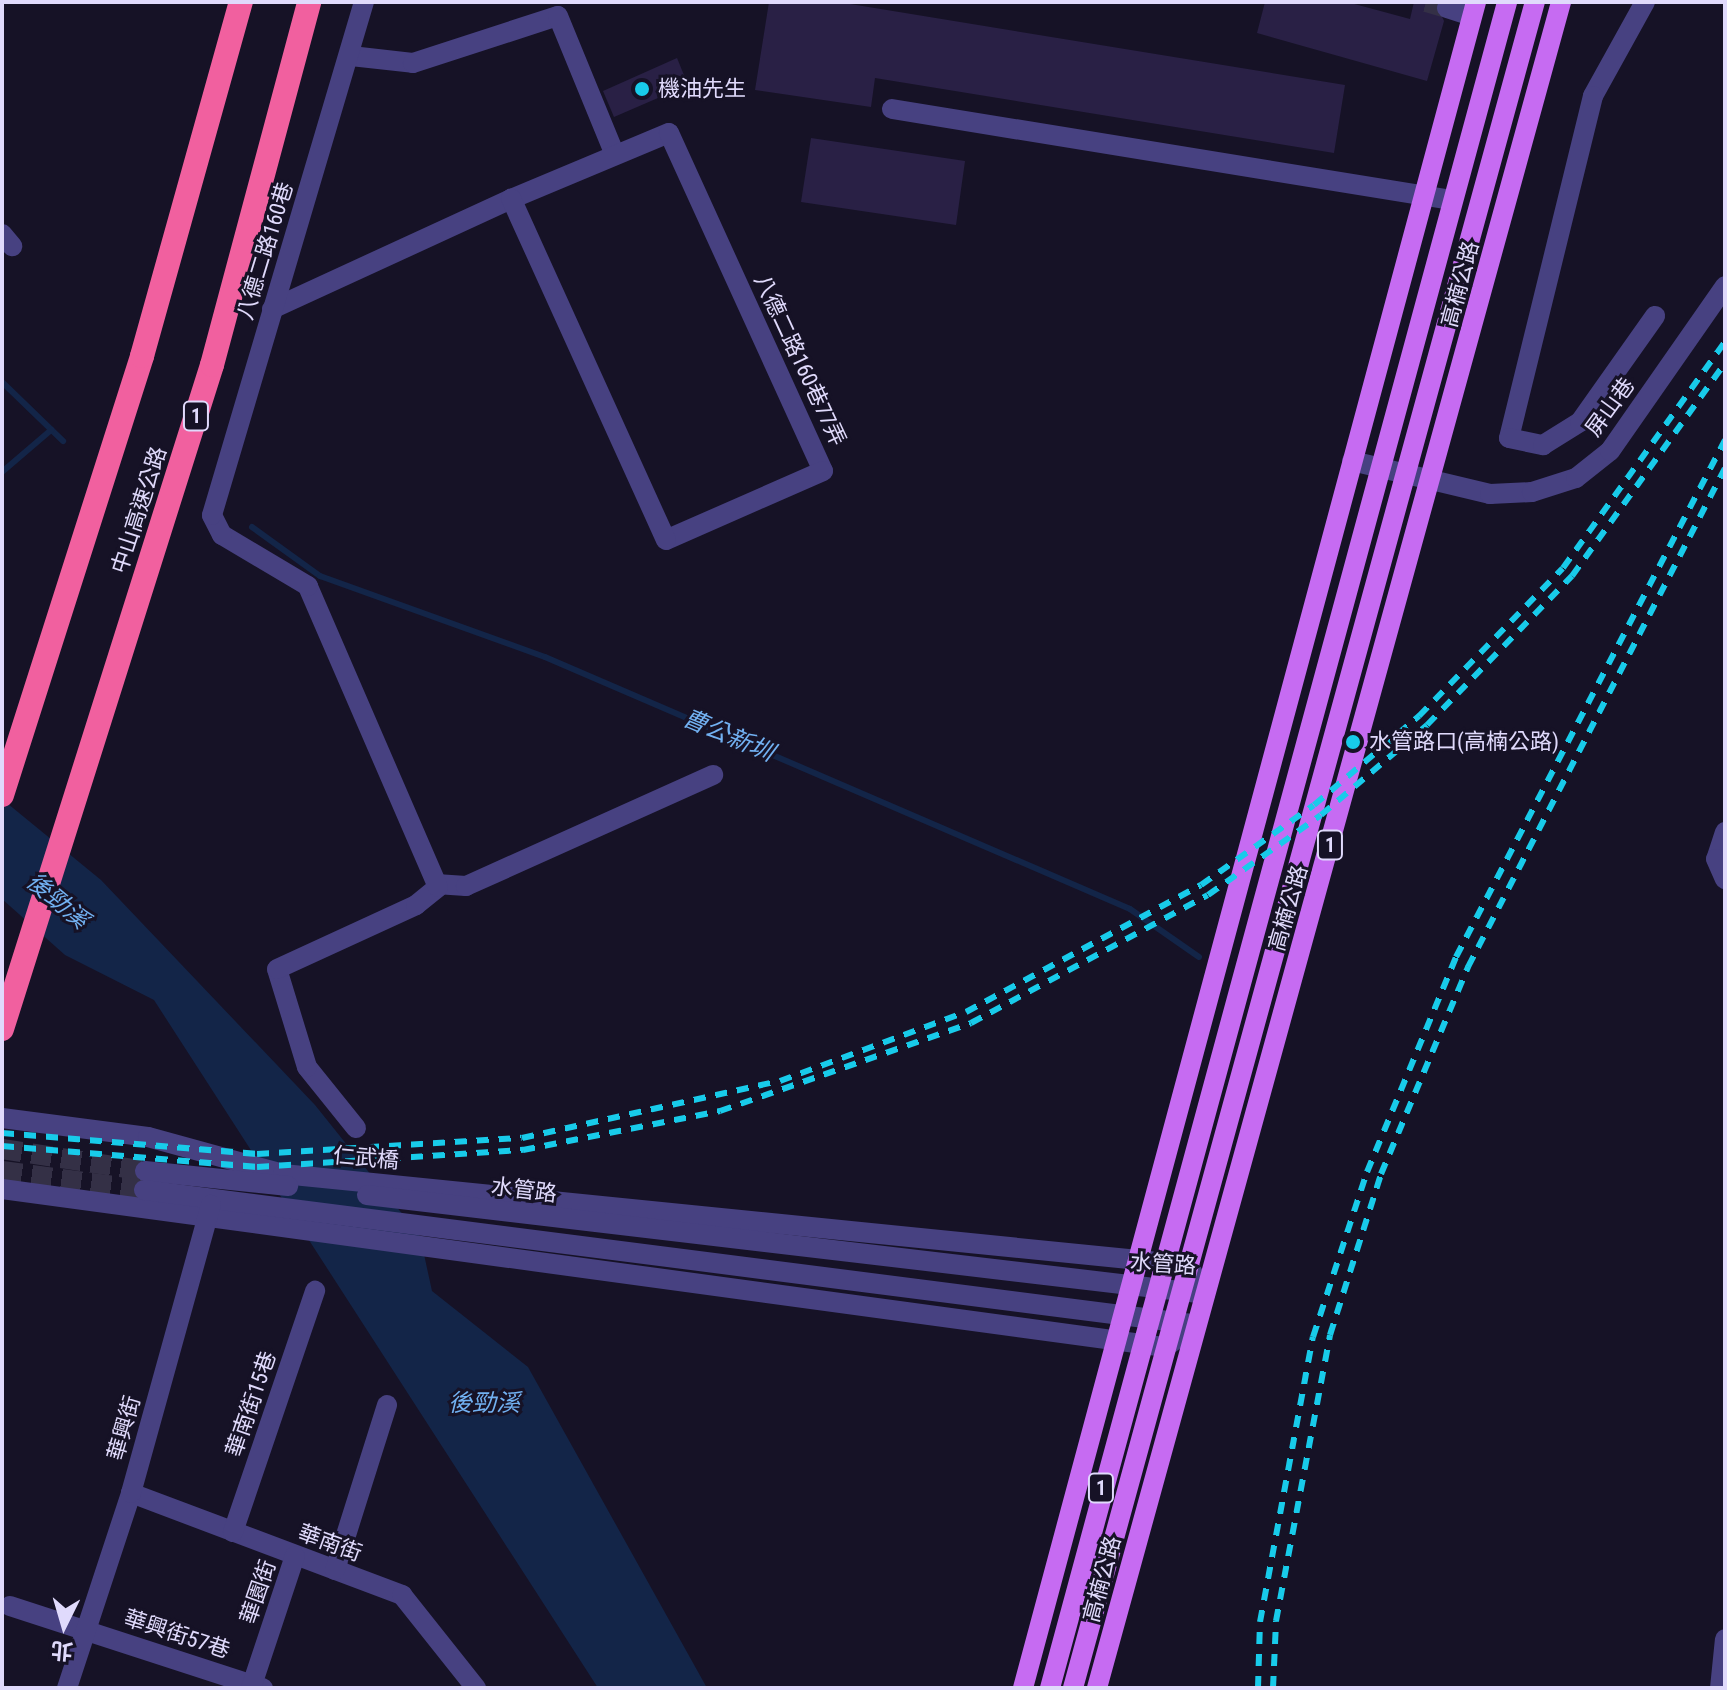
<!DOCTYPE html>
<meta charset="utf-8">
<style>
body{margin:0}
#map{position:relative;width:1727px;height:1690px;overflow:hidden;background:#161226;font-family:"Roboto Condensed","Noto Sans TC",sans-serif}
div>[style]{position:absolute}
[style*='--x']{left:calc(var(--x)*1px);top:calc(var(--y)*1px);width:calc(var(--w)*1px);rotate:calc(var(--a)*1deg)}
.water>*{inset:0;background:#132548}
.stream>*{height:6px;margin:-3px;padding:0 3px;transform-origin:3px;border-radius:3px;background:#132548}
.building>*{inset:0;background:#292045}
.minor-tunnel>*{height:20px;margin-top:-10px;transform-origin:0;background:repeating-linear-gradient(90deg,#343046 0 20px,transparent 0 30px)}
.minor>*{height:20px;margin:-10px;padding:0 10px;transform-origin:10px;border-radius:10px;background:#474181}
.major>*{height:20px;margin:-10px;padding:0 10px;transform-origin:10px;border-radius:10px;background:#c66bf2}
.highway>*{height:24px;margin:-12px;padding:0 12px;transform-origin:12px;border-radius:12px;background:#f1609f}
.rail>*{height:6px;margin-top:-3px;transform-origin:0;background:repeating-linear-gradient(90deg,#18cbea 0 12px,transparent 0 22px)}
.dots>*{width:22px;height:22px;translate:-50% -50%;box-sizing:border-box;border:4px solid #161226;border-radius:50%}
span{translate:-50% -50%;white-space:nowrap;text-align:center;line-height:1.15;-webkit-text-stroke:6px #161226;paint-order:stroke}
.shield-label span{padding:2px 6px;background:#161226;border:2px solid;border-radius:6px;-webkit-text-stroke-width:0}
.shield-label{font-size:20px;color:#e0dafc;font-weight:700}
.poi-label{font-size:22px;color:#e0dafc}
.left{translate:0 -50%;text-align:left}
.street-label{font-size:22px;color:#e0dafc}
.water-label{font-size:24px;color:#72b1f2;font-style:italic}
.frame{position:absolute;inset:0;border:4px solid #e0dafc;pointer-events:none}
.north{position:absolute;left:24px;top:1586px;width:80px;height:80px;-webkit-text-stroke:6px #161226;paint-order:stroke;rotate:185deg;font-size:22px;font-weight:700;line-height:32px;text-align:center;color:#e0dafc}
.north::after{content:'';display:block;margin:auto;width:28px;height:36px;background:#e0dafc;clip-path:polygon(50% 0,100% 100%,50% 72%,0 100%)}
</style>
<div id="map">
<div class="water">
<i style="clip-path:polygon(2px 799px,101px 880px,315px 1105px,420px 1236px,432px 1291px,528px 1367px,707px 1688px,598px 1688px,154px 1000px,65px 955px,2px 899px)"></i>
</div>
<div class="stream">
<i style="--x:2;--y:382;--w:85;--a:44"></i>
<i style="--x:2;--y:472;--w:65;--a:-40.6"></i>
<i style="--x:252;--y:527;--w:84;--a:35.8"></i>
<i style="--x:320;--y:576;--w:239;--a:19.8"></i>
<i style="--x:545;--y:657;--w:637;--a:23.3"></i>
<i style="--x:1130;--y:909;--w:84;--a:34.8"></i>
</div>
<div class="building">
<i style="clip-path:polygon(769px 2px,838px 2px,1345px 85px,1334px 153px,875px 78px,871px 107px,755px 90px)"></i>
<i style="clip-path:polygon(1265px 2px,1347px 2px,1410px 19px,1414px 2px,1436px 2px,1444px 21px,1427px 81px,1257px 33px)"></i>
<i style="clip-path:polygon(677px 58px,688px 85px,614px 117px,603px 91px)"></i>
<i style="clip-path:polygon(811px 138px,965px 161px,956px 225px,801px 202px)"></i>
</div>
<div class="minor-tunnel">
<i style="--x:1426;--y:2;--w:22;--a:16"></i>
<i style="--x:2;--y:1149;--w:145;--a:8.7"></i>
<i style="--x:2;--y:1171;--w:143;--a:7.6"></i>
</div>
<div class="minor">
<i style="--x:1645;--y:2;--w:107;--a:119"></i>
<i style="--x:1593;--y:96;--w:352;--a:103.8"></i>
<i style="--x:1509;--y:438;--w:35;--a:12"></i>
<i style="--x:1543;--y:445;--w:44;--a:-31.9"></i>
<i style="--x:1580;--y:422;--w:130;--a:-54.7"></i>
<i style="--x:1447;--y:8;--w:26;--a:18"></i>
<i style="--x:351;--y:56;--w:62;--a:6.4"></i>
<i style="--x:413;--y:63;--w:152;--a:-18"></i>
<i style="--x:558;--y:16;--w:150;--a:67.7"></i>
<i style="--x:892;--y:109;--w:566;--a:9.25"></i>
<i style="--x:2;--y:234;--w:16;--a:50"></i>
<i style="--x:272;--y:309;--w:263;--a:-24.7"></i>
<i style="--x:511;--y:199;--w:171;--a:-22.7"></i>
<i style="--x:669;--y:133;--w:371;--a:65.5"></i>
<i style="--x:823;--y:471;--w:171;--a:156.3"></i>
<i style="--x:666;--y:540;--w:375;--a:-114.4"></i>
<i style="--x:1352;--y:461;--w:142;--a:13.4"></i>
<i style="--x:1490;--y:494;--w:42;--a:-2.7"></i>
<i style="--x:1532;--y:492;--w:46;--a:-17.7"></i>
<i style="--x:1576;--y:478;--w:43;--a:-38.5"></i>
<i style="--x:1610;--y:451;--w:201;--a:-55.1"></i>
<i style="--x:1725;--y:832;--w:28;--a:108"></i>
<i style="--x:1716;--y:859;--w:22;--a:66"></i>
<i style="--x:436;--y:884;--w:30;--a:4"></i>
<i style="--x:466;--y:886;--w:271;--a:-24.2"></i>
<i style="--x:2;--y:1118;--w:147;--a:7.4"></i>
<i style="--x:148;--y:1137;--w:140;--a:15.3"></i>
<i style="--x:283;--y:1174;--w:910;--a:5.74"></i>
<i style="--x:1188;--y:1265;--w:34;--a:60"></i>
<i style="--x:356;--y:1128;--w:78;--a:-128.8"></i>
<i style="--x:307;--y:1067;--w:102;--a:-107"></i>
<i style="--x:277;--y:969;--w:153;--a:-24.7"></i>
<i style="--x:416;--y:905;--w:28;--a:-39"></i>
<i style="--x:438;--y:887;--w:328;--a:-113.4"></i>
<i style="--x:308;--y:586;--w:100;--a:-149.3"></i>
<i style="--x:222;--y:535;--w:22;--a:-117"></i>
<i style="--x:212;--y:515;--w:535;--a:-73.5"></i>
<i style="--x:145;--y:1171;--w:144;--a:6"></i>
<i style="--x:2;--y:1189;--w:1174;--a:7.74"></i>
<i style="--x:1165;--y:1347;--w:38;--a:-35"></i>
<i style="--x:144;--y:1190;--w:1056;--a:7.29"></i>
<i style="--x:367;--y:1195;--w:837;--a:6.73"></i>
<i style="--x:131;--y:1493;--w:290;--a:20.6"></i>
<i style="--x:402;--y:1595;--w:119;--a:51.5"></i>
<i style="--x:233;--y:1532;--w:255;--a:-71.2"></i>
<i style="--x:335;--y:1570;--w:173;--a:-72.5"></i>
<i style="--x:10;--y:1606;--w:266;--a:18"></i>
<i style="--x:67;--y:1688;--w:205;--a:-71.8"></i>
<i style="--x:131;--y:1493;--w:299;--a:-74.5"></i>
<i style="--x:251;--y:1688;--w:139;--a:-71.6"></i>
<i style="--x:1720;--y:1688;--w:49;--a:-84.2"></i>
</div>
<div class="major">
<i style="--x:1023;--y:1688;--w:1746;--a:-74.96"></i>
<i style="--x:1050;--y:1688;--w:1747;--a:-74.83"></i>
<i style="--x:1073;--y:1688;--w:1748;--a:-74.68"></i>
<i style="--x:1097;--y:1688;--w:1749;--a:-74.61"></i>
</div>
<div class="highway">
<i style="--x:2;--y:795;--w:461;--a:-72.3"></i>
<i style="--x:142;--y:356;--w:368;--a:-74.4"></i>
<i style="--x:2;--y:1029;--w:696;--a:-72.45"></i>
<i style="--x:212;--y:365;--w:376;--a:-75"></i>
</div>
<div class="rail">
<i style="--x:2;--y:1133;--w:256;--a:4.7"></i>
<i style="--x:257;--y:1154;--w:265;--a:-3.5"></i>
<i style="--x:522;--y:1138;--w:264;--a:-12.5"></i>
<i style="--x:780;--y:1081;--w:198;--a:-20.4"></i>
<i style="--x:966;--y:1012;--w:267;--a:-28.4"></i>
<i style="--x:1201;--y:885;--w:138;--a:-35.3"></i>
<i style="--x:1314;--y:805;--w:138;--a:-40.3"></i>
<i style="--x:1419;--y:716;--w:206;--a:-45.8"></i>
<i style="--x:1563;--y:568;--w:278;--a:-54.4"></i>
<i style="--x:2;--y:1146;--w:256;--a:4.7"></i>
<i style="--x:257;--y:1167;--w:267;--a:-3.7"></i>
<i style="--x:523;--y:1150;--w:201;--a:-11.2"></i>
<i style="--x:720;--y:1111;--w:266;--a:-19.3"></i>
<i style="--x:971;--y:1023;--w:269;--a:-28.4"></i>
<i style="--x:1208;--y:895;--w:138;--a:-35.3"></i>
<i style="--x:1321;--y:815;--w:139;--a:-40.3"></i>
<i style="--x:1427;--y:725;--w:208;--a:-45.8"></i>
<i style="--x:1572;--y:576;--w:262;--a:-54.3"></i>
<i style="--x:1258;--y:1688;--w:66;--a:-88.3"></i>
<i style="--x:1260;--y:1622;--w:290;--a:-79.5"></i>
<i style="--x:1313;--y:1337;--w:174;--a:-71.9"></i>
<i style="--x:1367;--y:1172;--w:233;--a:-67.5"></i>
<i style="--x:1456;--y:957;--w:583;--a:-62.51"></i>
<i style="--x:1273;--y:1688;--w:67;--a:-87.4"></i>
<i style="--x:1276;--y:1621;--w:291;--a:-79.3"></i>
<i style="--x:1330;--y:1335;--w:169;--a:-72.4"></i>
<i style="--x:1381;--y:1174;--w:225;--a:-67.2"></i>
<i style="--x:1468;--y:967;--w:561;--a:-62.75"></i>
</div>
<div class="dots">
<i style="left:642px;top:89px;background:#18cbea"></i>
<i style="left:1353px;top:742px;background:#18cbea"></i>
</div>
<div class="shield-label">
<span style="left:196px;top:416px">1</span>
<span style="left:1330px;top:845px">1</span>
<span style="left:1101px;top:1488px">1</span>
</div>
<div class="poi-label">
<span class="left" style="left:658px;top:89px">機油先生</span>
<span class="left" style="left:1369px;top:742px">水管路口(高楠公路)</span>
</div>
<div class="street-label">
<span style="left:265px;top:251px;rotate:-73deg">八德二路160巷</span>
<span style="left:1460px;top:284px;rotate:-75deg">高楠公路</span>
<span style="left:800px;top:360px;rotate:65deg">八德二路160巷77弄</span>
<span style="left:1610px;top:407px;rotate:-54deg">屏山巷</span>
<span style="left:139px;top:510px;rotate:-72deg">中山高速公路</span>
<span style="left:1288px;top:908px;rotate:-74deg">高楠公路</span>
<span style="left:366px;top:1158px;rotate:5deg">仁武橋</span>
<span style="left:524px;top:1190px;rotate:7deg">水管路</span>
<span style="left:1163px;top:1264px;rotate:4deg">水管路</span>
<span style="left:251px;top:1404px;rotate:-71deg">華南街15巷</span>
<span style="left:124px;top:1428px;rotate:-74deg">華興街</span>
<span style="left:330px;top:1543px;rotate:20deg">華南街</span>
<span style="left:1102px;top:1579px;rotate:-75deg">高楠公路</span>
<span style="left:258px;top:1592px;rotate:-71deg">華園街</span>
<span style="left:177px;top:1634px;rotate:18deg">華興街57巷</span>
</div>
<div class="water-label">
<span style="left:728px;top:736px;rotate:23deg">曹公新圳</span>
<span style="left:57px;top:901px;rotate:40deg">後勁溪</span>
<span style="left:484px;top:1404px">後勁溪</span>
</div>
<div class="frame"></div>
<div class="north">北</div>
</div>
